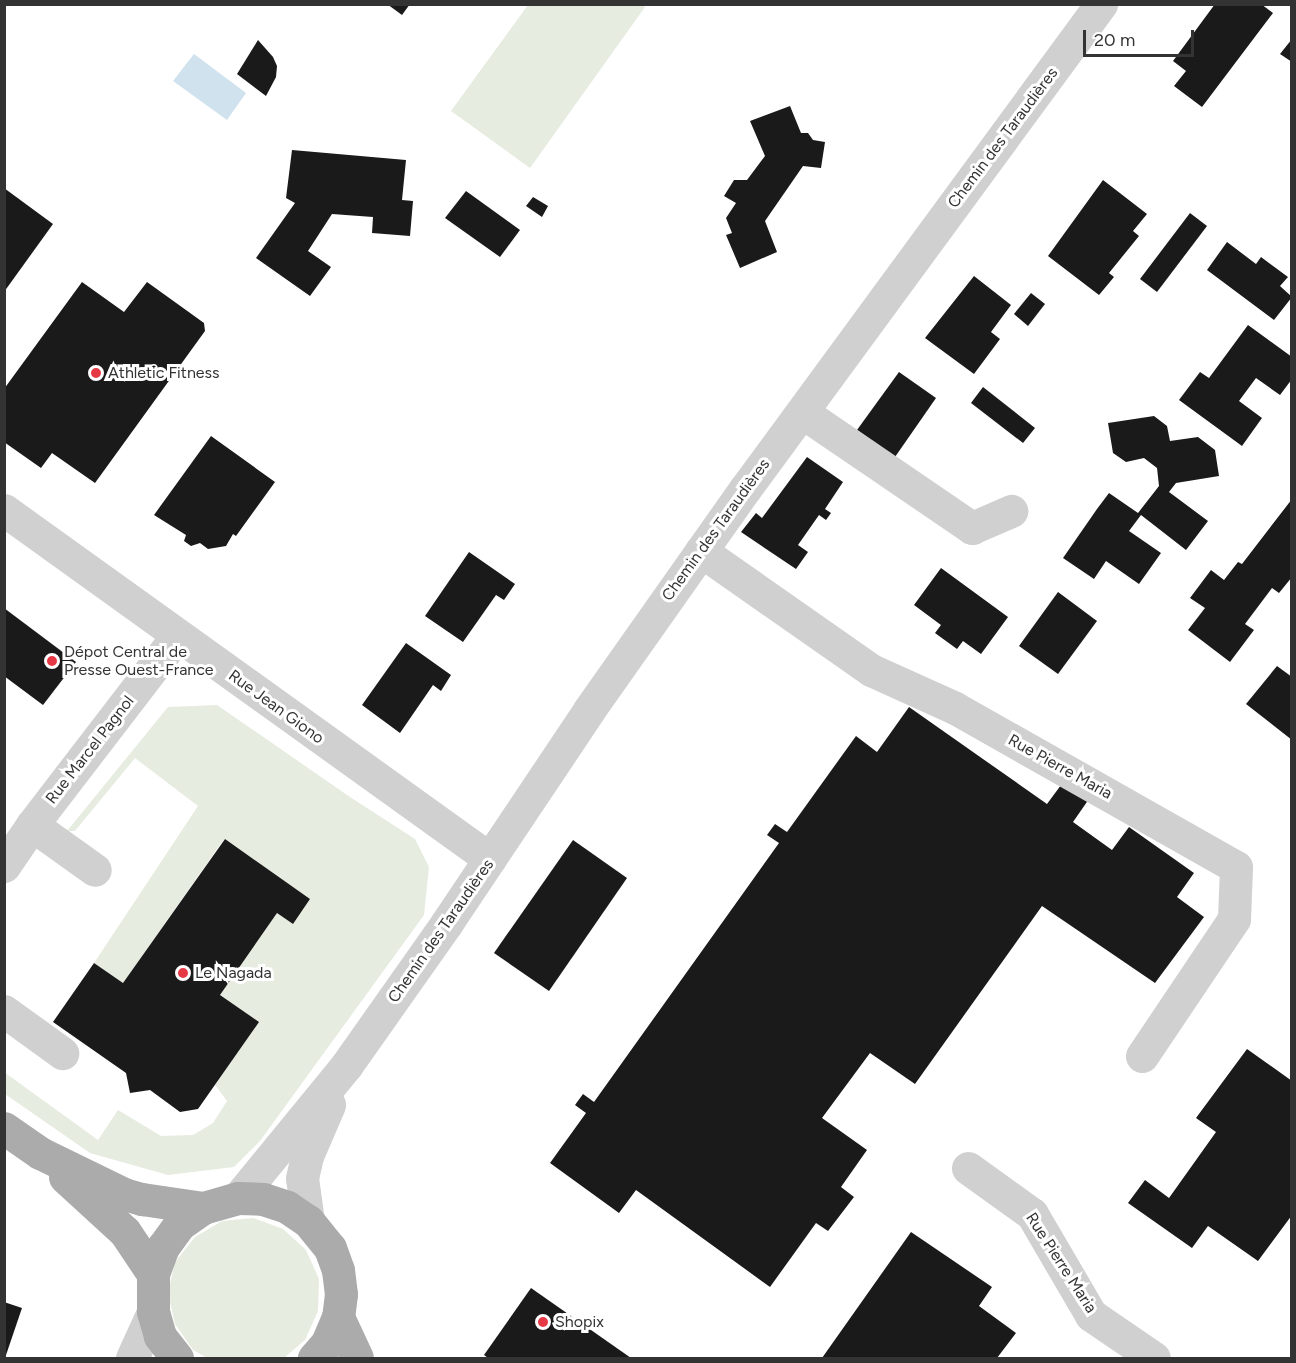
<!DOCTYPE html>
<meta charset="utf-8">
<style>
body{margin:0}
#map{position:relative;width:1296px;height:1363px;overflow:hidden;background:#fff;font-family:Figtree,sans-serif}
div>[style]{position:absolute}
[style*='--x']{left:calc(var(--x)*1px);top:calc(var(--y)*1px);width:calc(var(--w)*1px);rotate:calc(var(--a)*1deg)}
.green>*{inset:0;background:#e6ecdf}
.water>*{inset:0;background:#cfe2ee}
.building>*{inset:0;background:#1a1a1a}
.minor>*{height:33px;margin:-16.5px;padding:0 16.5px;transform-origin:16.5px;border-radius:16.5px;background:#d0d0d0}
.major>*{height:33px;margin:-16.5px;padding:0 16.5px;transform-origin:16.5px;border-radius:16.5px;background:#ababab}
.dots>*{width:16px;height:16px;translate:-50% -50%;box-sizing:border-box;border:3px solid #fff;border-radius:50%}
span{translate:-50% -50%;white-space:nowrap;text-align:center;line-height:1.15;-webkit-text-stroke:6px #fff;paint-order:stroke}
.street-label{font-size:16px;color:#333}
.poi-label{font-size:16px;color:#333}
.left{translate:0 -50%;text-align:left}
.frame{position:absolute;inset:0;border:6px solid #333;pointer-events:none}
.scale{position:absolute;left:1083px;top:30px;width:111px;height:27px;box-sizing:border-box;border:3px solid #333;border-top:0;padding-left:8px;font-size:18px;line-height:21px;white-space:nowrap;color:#333;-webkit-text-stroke:4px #fff;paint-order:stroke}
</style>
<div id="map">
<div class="green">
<i style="clip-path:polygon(642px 5px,645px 7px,530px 168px,451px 111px,528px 5px)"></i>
<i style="clip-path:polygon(217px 705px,350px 797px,415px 839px,429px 867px,424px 915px,260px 1141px,234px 1167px,168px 1175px,90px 1153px,5px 1094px,4px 1072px,98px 1140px,118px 1110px,161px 1136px,193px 1135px,213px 1123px,227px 1101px,215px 1085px,258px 1022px,220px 995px,277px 913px,293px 924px,310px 899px,224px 839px,123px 983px,94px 963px,198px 806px,135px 758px,75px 831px,67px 831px,168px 707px)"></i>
<i style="clip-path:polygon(253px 1218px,283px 1229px,306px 1250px,319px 1279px,318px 1311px,305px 1340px,284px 1358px,207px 1358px,193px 1350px,175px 1324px,168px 1293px,175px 1262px,195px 1237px,222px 1221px)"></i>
</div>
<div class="water">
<i style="clip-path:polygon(194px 54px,246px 93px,227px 120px,173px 81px)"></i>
</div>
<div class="building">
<i style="clip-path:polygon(387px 4px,410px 4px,402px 15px)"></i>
<i style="clip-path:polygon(1215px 4px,1261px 4px,1273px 13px,1202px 107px,1174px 86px,1186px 71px,1173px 61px)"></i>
<i style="clip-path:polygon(1292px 39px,1292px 62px,1280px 54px)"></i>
<i style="clip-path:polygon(258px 40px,273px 57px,277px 66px,276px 77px,266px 96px,237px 74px)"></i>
<i style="clip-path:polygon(790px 106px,801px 133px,808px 133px,813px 140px,825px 142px,821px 168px,803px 166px,765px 221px,777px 252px,740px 268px,726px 235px,732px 233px,726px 218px,736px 203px,724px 196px,734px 180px,747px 180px,765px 156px,750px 121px)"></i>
<i style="clip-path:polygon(292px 150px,406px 160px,402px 200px,413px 201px,410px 236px,372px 233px,373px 217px,332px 214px,308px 251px,331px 267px,310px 296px,256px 258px,295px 203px,286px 198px)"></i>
<i style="clip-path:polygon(1103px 180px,1147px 214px,1133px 231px,1139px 236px,1109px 273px,1114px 277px,1099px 295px,1048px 256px)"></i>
<i style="clip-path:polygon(4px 188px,53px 224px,4px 292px)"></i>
<i style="clip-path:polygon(466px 191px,520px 230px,500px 257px,445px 218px)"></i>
<i style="clip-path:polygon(533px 197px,548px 206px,542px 217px,526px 206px)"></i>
<i style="clip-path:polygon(1190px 213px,1207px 226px,1157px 292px,1140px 279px)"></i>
<i style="clip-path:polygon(1227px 242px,1256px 264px,1261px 257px,1288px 277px,1280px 286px,1292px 297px,1274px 320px,1207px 270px)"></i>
<i style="clip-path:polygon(974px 276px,1011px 305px,991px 332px,1000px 339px,974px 374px,925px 338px)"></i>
<i style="clip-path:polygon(82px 282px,124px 312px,147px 282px,204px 323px,205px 331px,95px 483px,52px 453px,41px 468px,4px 442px,4px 389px)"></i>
<i style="clip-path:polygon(1031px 293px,1045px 304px,1028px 326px,1014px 314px)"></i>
<i style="clip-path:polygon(1248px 325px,1292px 357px,1292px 379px,1280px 395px,1256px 378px,1239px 401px,1262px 418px,1242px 446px,1179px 400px,1200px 372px,1209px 378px)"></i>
<i style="clip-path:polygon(899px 372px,936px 398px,895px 457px,857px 430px)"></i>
<i style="clip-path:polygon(983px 387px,1035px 428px,1023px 443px,971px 403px)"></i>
<i style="clip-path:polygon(1154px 416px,1167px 426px,1170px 441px,1198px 437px,1215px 450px,1219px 476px,1176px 483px,1169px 492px,1208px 521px,1186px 550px,1141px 515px,1129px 531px,1161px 553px,1139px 584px,1106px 561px,1094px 579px,1063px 558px,1097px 509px,1109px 493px,1138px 513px,1159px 486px,1157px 468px,1144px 458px,1126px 462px,1113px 453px,1108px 423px)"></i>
<i style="clip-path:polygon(211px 436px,275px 482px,236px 536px,233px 534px,226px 546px,208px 549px,200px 543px,191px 546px,184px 541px,186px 535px,154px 515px)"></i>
<i style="clip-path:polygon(807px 457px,843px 482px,825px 509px,831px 513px,826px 520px,819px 515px,798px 545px,808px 552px,796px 569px,741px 532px,756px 513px,762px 518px)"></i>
<i style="clip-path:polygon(1292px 499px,1292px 577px,1279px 593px,1272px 588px,1245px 624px,1254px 630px,1230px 662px,1188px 630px,1205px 608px,1190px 598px,1211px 570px,1224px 580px,1238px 562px,1242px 564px)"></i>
<i style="clip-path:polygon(469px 552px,515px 584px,504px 600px,496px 595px,463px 642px,425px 616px)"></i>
<i style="clip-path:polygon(941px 568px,1008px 617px,981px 654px,963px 641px,957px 649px,935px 633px,941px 625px,914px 605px)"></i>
<i style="clip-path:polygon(1058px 592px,1097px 621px,1058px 674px,1019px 646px)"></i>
<i style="clip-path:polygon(4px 608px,76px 662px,43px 705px,4px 676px)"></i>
<i style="clip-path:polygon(406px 643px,451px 675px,441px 691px,433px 685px,400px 733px,362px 705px)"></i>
<i style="clip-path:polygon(1277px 666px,1292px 677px,1292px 740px,1246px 704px)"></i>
<i style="clip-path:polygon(909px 707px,1047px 804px,1064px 781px,1089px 799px,1073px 822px,1112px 850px,1129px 827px,1194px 873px,1177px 897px,1204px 917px,1155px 983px,1042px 906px,915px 1084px,870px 1053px,822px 1118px,867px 1150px,841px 1187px,854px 1197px,828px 1231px,816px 1223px,770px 1287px,636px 1190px,619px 1213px,550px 1163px,586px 1113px,575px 1105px,583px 1094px,594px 1102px,779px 843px,767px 835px,775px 824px,787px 832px,856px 736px,877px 752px)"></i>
<i style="clip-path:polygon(225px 839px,310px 899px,293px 924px,277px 913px,220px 995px,259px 1022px,198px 1109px,180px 1112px,150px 1090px,130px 1093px,126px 1073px,53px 1022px,94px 963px,123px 983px)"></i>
<i style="clip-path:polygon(573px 840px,627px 878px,549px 991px,494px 953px)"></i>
<i style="clip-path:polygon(1247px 1049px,1292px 1081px,1292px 1215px,1258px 1261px,1208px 1226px,1192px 1248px,1128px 1203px,1145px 1180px,1169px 1198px,1216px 1132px,1196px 1118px)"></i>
<i style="clip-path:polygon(911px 1232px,992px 1287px,979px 1306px,1016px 1333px,997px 1358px,822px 1358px)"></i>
<i style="clip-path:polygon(531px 1288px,631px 1358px,488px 1358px,484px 1355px)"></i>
<i style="clip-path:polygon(4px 1302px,22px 1308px,5px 1358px,4px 1358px)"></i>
</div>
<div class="minor">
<i style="--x:802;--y:412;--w:206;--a:34.3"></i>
<i style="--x:972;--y:528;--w:43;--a:-23.6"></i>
<i style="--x:4;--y:510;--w:598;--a:35.68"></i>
<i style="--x:701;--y:551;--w:208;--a:35"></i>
<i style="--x:871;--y:670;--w:92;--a:24.3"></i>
<i style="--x:955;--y:708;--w:323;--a:29.5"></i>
<i style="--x:1236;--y:867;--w:52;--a:92.2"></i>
<i style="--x:1234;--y:919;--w:165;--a:123.9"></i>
<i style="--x:32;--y:825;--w:77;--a:35.5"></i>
<i style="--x:4;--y:866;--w:50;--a:-55.7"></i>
<i style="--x:32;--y:825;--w:238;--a:-52.5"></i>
<i style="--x:4;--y:1011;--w:72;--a:35.9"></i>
<i style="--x:968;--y:1168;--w:79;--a:35.7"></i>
<i style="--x:1032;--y:1214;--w:117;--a:59.7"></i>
<i style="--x:1091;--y:1315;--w:76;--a:34.3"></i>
<i style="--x:238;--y:1198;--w:171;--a:-50.7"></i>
<i style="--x:346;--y:1066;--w:174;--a:-54.8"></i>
<i style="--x:446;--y:924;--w:257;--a:-56.2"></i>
<i style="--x:589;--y:710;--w:271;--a:-54.8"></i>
<i style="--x:745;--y:489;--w:602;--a:-53.72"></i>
<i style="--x:308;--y:1221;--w:43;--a:-97.9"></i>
<i style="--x:302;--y:1178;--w:23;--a:-77"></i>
<i style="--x:307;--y:1156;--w:56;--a:-66.7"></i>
<i style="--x:132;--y:1358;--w:51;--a:-65.5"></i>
</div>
<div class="major">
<i style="--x:4;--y:1128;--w:44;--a:34.8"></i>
<i style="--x:40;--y:1153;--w:93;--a:26"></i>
<i style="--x:124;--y:1194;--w:19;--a:16"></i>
<i style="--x:142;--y:1199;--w:62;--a:8.4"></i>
<i style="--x:65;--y:1177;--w:81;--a:42.5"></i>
<i style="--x:125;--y:1232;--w:50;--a:56.3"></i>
<i style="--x:338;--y:1317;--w:45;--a:65.1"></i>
<i style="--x:177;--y:1358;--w:28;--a:-128"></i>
<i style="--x:160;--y:1336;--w:25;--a:-106"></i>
<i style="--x:153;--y:1312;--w:38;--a:-90"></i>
<i style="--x:153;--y:1274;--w:29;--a:-70"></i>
<i style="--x:163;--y:1247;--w:29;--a:-54"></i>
<i style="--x:180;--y:1224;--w:28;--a:-35"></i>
<i style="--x:203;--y:1208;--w:36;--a:-16"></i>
<i style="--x:238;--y:1198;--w:25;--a:2"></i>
<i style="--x:263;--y:1199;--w:25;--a:18"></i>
<i style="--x:287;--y:1207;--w:25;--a:34"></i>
<i style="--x:308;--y:1221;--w:35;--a:51"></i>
<i style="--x:330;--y:1248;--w:23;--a:70"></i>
<i style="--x:338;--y:1270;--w:24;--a:83"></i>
<i style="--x:341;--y:1294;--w:23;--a:97"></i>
<i style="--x:338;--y:1317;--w:28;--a:113"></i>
<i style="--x:327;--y:1343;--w:20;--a:131"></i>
</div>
<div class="dots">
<i style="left:96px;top:373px;background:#e63946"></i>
<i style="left:52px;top:661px;background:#e63946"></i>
<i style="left:183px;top:973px;background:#e63946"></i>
<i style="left:543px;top:1322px;background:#e63946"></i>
</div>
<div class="street-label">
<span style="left:1003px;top:138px;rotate:-53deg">Chemin des Taraudières</span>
<span style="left:716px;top:530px;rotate:-54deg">Chemin des Taraudières</span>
<span style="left:276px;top:707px;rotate:36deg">Rue Jean Giono</span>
<span style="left:90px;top:750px;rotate:-52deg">Rue Marcel Pagnol</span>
<span style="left:1060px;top:767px;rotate:29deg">Rue Pierre Maria</span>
<span style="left:441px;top:931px;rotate:-55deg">Chemin des Taraudières</span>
<span style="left:1061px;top:1263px;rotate:57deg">Rue Pierre Maria</span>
</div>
<div class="poi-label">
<span class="left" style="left:108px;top:373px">Athletic Fitness</span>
<span class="left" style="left:64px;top:661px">Dépot Central de<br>Presse Ouest-France</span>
<span class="left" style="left:195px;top:973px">Le Nagada</span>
<span class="left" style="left:555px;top:1322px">Shopix</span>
</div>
<div class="frame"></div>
<div class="scale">20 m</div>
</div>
